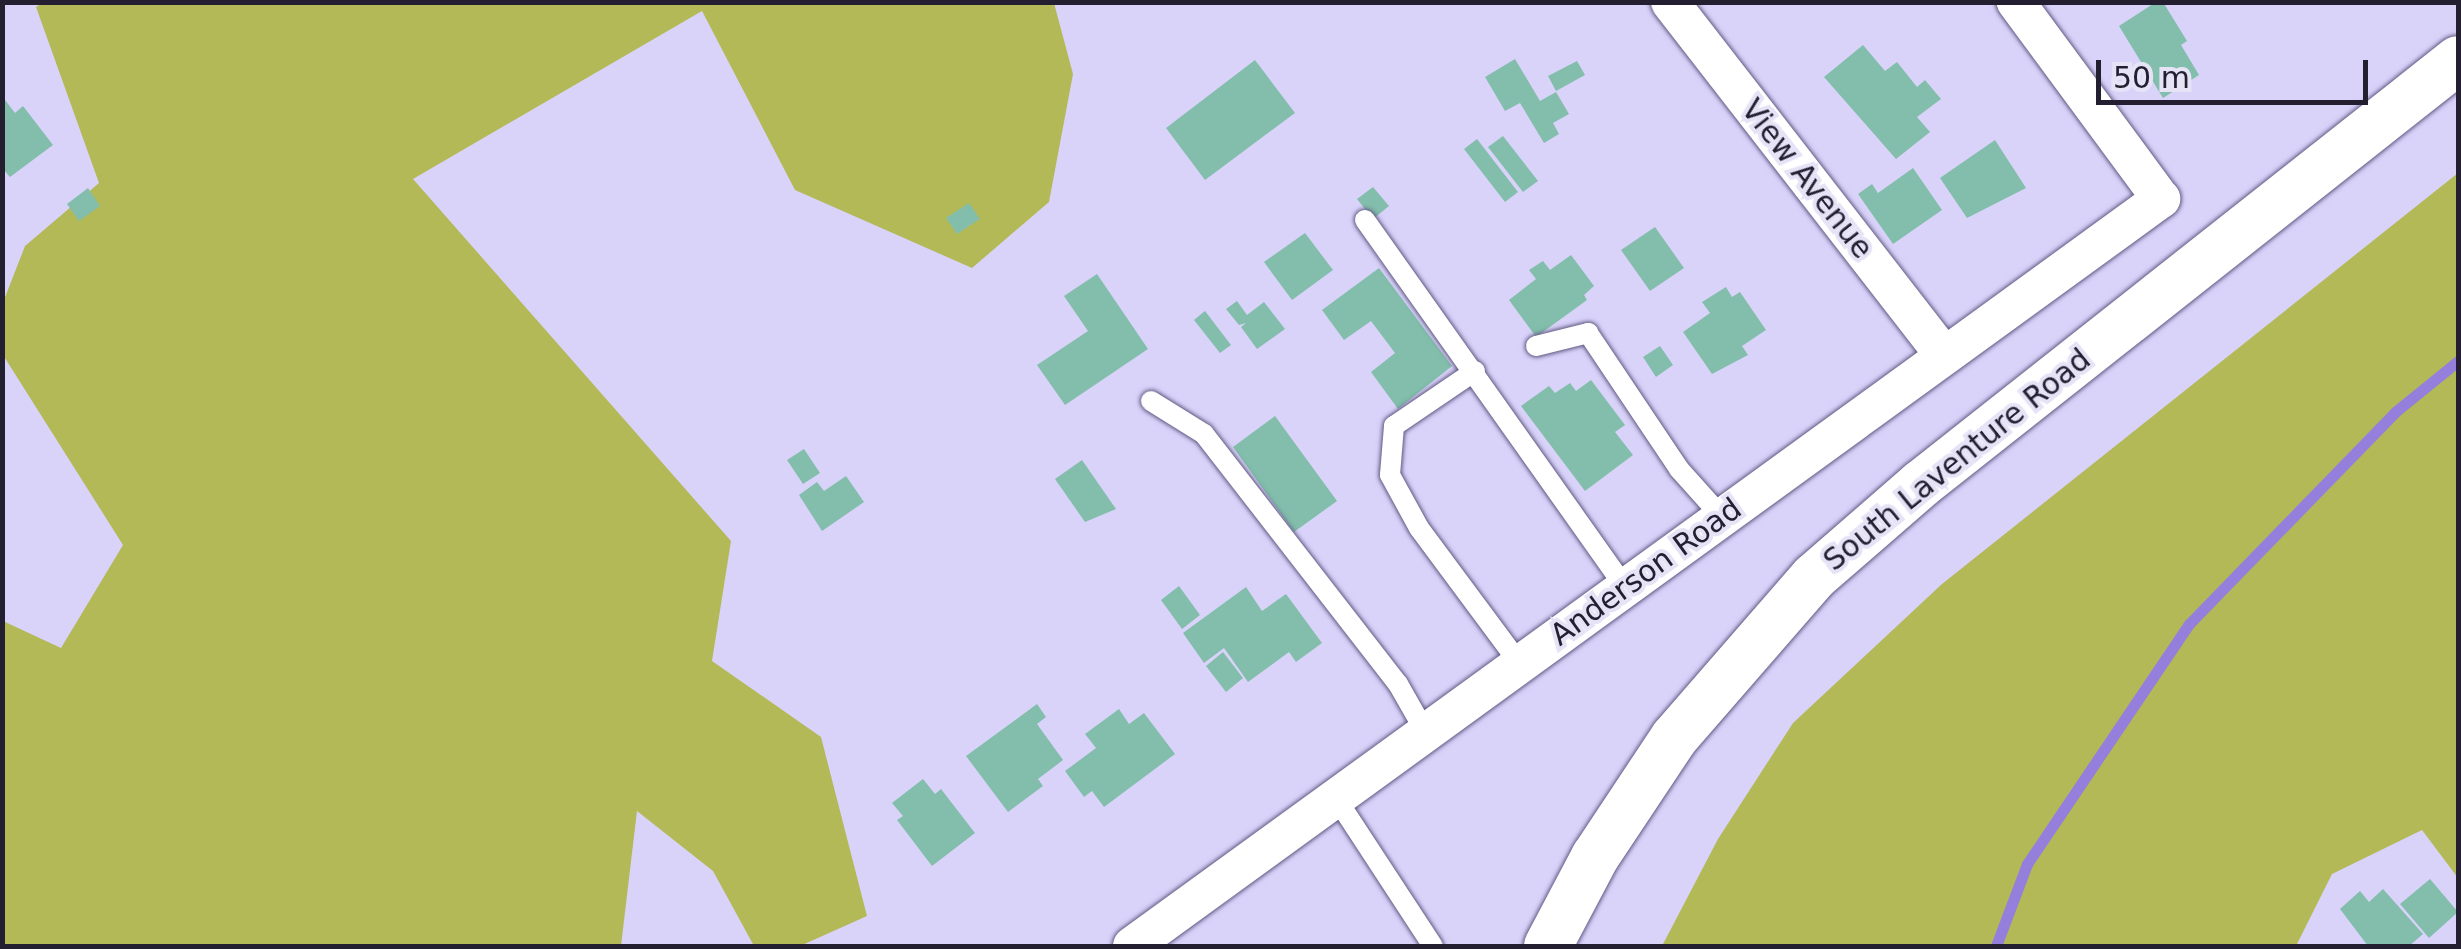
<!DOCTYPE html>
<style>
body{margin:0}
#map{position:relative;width:2461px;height:949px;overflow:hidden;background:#d9d3fa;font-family:"DejaVu Sans",sans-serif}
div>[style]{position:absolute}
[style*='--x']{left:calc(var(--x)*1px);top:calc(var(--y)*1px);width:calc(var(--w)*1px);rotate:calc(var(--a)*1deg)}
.green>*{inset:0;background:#b3b957}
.stream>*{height:11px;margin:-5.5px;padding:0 5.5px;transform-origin:5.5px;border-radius:5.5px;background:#947fdc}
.building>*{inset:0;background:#82beab}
.roads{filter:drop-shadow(0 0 2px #615983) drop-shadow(0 0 2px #615983)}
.service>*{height:20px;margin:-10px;padding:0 10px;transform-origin:10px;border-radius:10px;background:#fff}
.minor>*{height:38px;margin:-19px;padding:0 19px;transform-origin:19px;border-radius:19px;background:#fff}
.tertiary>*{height:48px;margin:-24px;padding:0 24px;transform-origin:24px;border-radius:24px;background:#fff}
span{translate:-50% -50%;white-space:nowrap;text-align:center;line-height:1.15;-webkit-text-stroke:8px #e6e3f7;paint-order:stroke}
.street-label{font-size:30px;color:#231f31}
.frame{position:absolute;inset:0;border:5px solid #231f31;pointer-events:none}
.scale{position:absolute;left:2096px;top:60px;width:272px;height:45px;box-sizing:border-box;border:5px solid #231f31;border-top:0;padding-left:12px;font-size:30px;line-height:35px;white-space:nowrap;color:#231f31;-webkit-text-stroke:8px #e6e3f7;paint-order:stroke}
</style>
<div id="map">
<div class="green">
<i style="clip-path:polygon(42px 3px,1054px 3px,1073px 74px,1049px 202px,972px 268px,795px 190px,702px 11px,413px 179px,731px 541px,712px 661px,821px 737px,867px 916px,800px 946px,754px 946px,713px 871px,637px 811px,621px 946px,3px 946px,3px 621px,61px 648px,123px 545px,3px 355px,2px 305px,25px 246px,99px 183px,36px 7px)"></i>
<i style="clip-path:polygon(2458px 173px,2458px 878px,2422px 830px,2332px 874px,2296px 946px,1662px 946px,1718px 839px,1793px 723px,1942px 584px)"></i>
</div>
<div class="stream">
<i style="--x:1996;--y:946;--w:88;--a:-69.3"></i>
<i style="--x:2027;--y:864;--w:290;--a:-56"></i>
<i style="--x:2189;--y:624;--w:296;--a:-45.8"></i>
<i style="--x:2395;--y:412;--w:81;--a:-39"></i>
</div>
<div class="building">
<i style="clip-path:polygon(2156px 2px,2163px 2px,2187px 41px,2181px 45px,2199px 75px,2163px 98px,2119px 26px)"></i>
<i style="clip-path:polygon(1863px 45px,1885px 71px,1897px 62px,1917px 87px,1925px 80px,1941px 99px,1917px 117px,1930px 132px,1896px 159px,1824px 77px)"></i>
<i style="clip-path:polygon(1515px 59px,1540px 101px,1556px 92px,1569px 114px,1553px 123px,1559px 134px,1544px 143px,1520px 103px,1505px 111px,1485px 77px)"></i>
<i style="clip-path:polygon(1255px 60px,1295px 113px,1205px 180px,1166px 128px)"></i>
<i style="clip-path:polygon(1577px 61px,1585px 75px,1556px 91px,1548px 76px)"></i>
<i style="clip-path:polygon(2px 96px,15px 113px,23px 106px,53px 145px,10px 177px,2px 168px)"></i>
<i style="clip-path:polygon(1503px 136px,1538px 181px,1523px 192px,1488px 147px)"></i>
<i style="clip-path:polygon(1477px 139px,1518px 192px,1505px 202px,1464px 149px)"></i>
<i style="clip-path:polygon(1995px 140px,2026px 188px,1967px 218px,1940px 178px)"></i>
<i style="clip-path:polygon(1913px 168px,1942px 210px,1893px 244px,1858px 194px,1872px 184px,1878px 193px)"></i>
<i style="clip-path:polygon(1373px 187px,1389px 206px,1373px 219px,1357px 199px)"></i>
<i style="clip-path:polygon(88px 188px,100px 206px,79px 221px,67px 204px)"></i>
<i style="clip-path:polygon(969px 203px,980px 219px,957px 234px,946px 218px)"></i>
<i style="clip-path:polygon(1655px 227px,1684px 268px,1650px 291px,1621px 250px)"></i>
<i style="clip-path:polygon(1305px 233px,1333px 270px,1292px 300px,1264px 262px)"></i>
<i style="clip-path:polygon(1571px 255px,1594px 286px,1584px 295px,1587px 300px,1536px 337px,1509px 300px,1536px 279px,1529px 270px,1543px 261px,1550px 270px)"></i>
<i style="clip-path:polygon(1379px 268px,1452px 366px,1398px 409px,1371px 372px,1395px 353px,1371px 321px,1344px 340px,1322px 310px)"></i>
<i style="clip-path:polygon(1097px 274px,1148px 349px,1065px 405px,1037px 365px,1088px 331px,1064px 296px)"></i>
<i style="clip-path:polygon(1726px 287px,1732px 297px,1740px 292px,1766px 330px,1742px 346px,1748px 355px,1712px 374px,1683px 332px,1710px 313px,1702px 302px)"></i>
<i style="clip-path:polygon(1237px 301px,1247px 315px,1264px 302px,1285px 329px,1257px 349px,1241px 327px,1246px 323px,1239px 325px,1226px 309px)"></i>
<i style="clip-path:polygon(1205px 311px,1231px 345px,1220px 353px,1194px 320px)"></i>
<i style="clip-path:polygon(1660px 346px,1673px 365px,1656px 377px,1643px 357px)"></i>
<i style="clip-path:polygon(1591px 380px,1625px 425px,1615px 432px,1633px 455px,1585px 491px,1521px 406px,1549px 386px,1555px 393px,1570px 383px,1576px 391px)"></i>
<i style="clip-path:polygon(1275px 416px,1337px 501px,1294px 532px,1233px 447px)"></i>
<i style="clip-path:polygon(804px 449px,820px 473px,803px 484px,787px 460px)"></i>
<i style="clip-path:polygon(1082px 460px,1116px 509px,1085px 522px,1055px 479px)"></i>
<i style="clip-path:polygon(846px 476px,864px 502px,822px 531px,799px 495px,817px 482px,824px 491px)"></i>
<i style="clip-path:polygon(1179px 586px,1200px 615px,1182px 629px,1161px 600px)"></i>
<i style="clip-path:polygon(1246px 587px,1262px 611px,1286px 594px,1322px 643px,1296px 662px,1289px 652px,1248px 682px,1224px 648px,1204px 663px,1183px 633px)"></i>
<i style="clip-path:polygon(1223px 652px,1243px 678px,1226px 692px,1206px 666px)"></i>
<i style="clip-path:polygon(1037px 704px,1046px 717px,1037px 724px,1063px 760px,1038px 779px,1043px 786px,1008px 812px,966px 756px)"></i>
<i style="clip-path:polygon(1119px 709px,1129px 724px,1144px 713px,1175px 754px,1104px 807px,1092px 791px,1084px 797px,1065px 771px,1096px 748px,1085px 734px)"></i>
<i style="clip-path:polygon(923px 779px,935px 794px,941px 789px,975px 833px,932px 866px,897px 820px,903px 816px,892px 803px)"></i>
<i style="clip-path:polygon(2430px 879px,2458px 912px,2429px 938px,2400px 904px)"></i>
<i style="clip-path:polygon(2383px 889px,2423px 934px,2409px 946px,2368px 946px,2340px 909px,2360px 891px,2369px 902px)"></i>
</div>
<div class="roads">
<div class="service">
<i style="--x:1365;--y:220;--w:450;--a:54.7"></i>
<i style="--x:1536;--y:346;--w:54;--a:-14"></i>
<i style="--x:1588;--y:333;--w:164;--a:56.2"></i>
<i style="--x:1679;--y:469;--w:64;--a:48.1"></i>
<i style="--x:1475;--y:371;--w:98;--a:145.8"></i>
<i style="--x:1394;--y:426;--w:49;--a:94.7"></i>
<i style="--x:1390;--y:475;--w:60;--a:61.3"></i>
<i style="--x:1419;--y:528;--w:169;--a:53.4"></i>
<i style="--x:1151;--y:401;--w:62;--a:31.9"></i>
<i style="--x:1204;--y:434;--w:316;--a:52.2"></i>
<i style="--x:1398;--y:684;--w:56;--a:60.3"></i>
<i style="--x:1336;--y:798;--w:177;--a:56.8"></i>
</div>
<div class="minor">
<i style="--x:1670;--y:2;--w:447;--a:52.2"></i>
<i style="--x:1132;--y:946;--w:1272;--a:-35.98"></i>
<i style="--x:2161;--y:199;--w:245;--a:-126.4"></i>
</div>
<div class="tertiary">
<i style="--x:1548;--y:946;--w:101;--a:-62.2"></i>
<i style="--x:1595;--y:857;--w:143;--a:-56.4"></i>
<i style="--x:1674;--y:738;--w:213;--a:-49"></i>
<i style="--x:1814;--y:577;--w:142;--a:-41"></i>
<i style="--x:1921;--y:484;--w:684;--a:-38.29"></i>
</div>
</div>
<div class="street-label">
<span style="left:1807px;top:179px;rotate:52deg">View Avenue</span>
<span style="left:1957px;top:460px;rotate:-39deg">South Laventure Road</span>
<span style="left:1646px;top:572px;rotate:-36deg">Anderson Road</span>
</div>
<div class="frame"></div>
<div class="scale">50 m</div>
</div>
